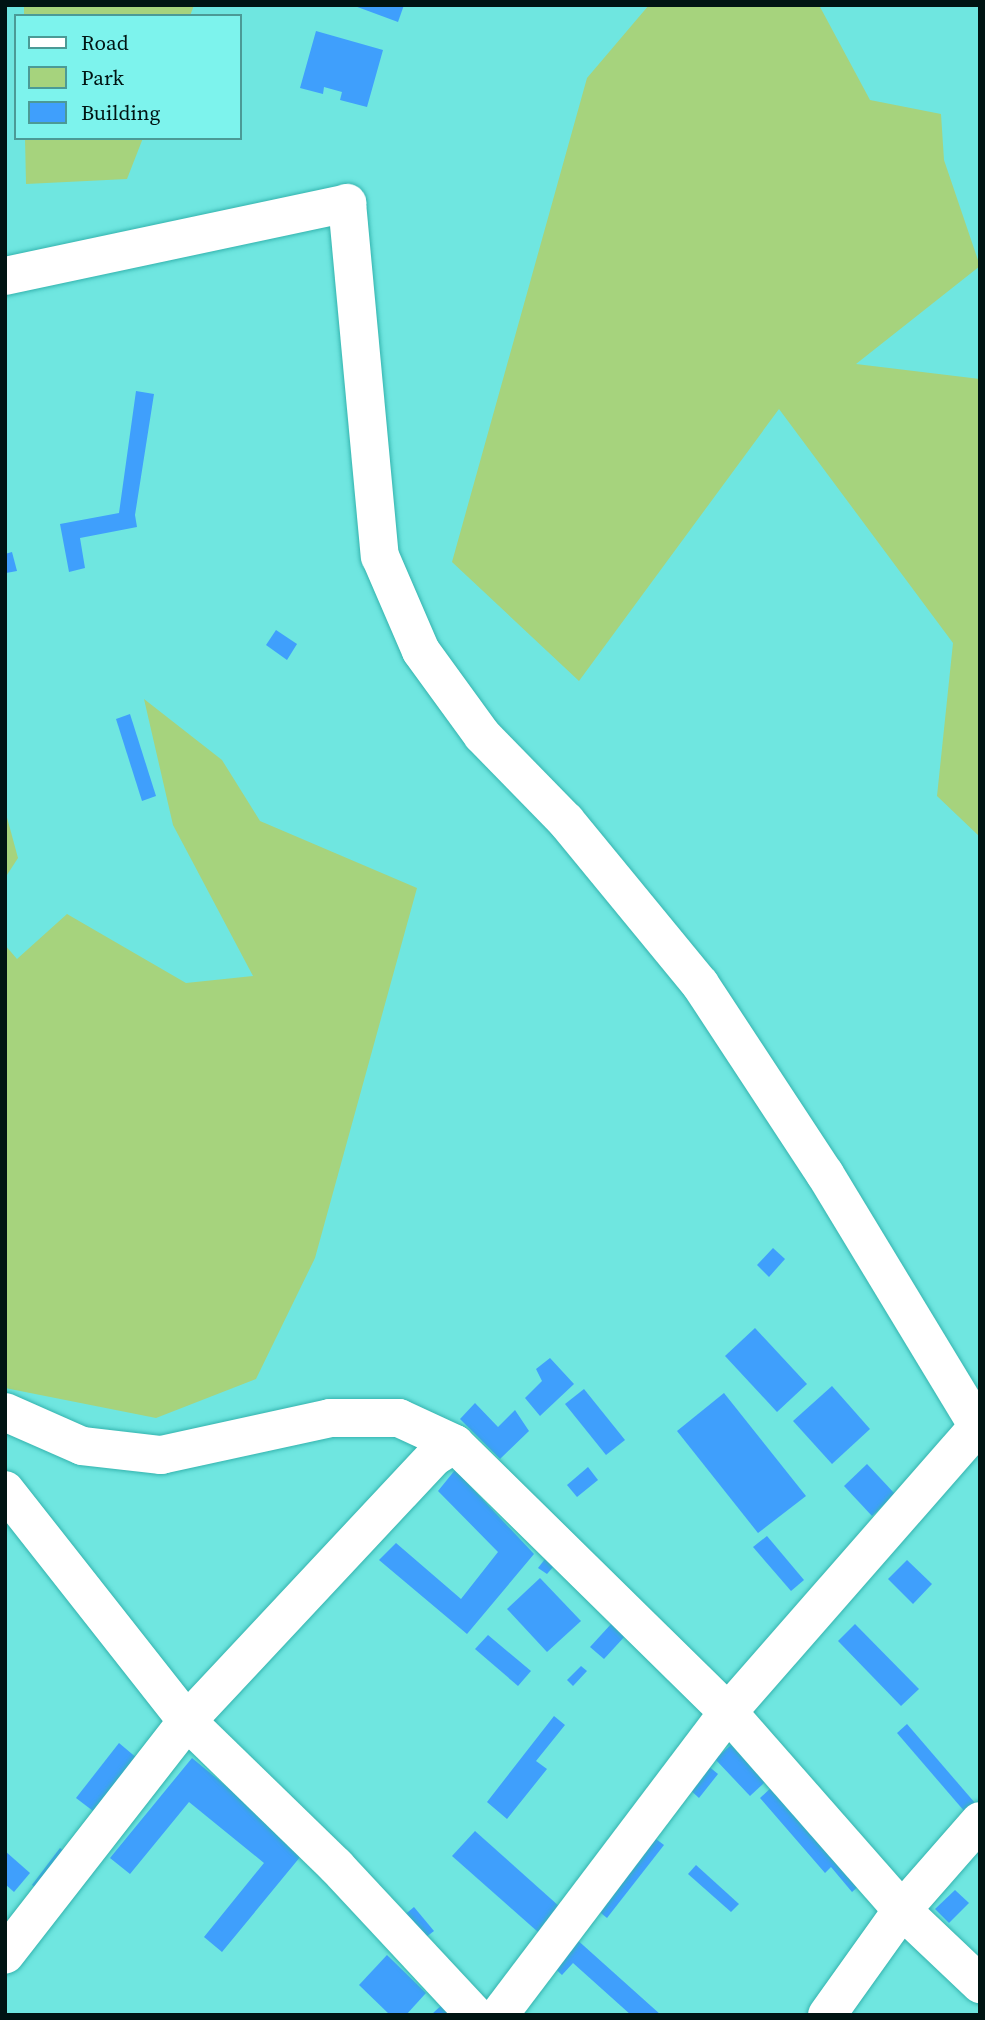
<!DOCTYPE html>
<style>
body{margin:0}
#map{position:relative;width:985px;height:2020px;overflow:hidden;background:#6fe6e0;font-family:"Source Serif 4",serif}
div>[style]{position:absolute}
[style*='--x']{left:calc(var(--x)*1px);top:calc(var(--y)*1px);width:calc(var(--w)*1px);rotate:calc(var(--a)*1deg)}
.green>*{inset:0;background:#a6d37d}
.building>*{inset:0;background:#3f9ffc}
.roads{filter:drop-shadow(0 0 2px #34b3ae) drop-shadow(0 0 2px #34b3ae)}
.minor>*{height:38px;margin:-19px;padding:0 19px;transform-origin:19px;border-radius:19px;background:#fff}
span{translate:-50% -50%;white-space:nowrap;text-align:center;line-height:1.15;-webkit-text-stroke:7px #7df3ed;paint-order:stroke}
.frame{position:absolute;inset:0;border:7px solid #001413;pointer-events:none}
.legend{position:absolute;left:14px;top:14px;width:228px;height:126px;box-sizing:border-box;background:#7df3ed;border:2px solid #4b9a96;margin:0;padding:9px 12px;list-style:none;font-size:21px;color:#001413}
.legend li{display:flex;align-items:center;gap:14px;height:35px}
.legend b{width:35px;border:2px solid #4b9a96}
</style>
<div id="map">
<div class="green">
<i style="clip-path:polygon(24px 5px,194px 5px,190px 16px,24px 16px)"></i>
<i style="clip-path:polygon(649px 5px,819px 5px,870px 100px,941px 114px,944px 160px,980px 266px,856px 364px,980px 379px,980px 837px,937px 796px,953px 643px,779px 409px,579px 681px,452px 562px,587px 78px)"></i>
<i style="clip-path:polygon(25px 138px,143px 138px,127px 179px,26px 184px)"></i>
<i style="clip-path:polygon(144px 699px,222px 760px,260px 821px,417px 888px,315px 1258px,256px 1379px,156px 1418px,5px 1388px,5px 945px,17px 959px,67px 914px,186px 983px,253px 976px,173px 825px)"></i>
<i style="clip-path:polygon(5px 810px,18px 858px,5px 878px)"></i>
</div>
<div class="building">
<i style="clip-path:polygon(352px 5px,404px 5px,398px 22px)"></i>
<i style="clip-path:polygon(316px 31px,383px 50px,367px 107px,340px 100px,342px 92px,324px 87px,323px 94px,300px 88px)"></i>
<i style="clip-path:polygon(136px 391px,154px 394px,135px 515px,137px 527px,80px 538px,85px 568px,69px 572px,60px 524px,119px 513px)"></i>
<i style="clip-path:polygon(12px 552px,17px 571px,6px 573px,5px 554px)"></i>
<i style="clip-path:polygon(276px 630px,297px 644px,287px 660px,266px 645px)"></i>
<i style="clip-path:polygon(130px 714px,156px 796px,142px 801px,116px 719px)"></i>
<i style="clip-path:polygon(773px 1248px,785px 1259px,769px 1277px,757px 1265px)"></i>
<i style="clip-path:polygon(755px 1328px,807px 1384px,777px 1412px,725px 1356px)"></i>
<i style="clip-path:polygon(550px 1358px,574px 1384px,540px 1416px,525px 1398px,542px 1381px,536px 1369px)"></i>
<i style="clip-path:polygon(832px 1386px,870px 1429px,832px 1464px,793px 1421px)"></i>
<i style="clip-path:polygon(584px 1389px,625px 1440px,606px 1455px,565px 1404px)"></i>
<i style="clip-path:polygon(724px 1393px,806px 1496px,758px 1533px,677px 1431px)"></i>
<i style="clip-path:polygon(475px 1403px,498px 1427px,515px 1410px,529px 1431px,500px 1459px,460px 1419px)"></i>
<i style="clip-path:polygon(867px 1464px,895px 1494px,872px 1516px,844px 1486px)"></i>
<i style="clip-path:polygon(588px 1467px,598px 1480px,577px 1497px,567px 1485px)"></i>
<i style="clip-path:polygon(455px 1470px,534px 1554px,467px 1634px,379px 1560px,396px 1543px,461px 1599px,498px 1552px,438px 1491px)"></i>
<i style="clip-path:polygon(767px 1536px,804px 1580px,791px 1591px,753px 1547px)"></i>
<i style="clip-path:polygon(545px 1559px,554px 1566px,547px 1574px,538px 1568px)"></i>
<i style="clip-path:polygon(907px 1560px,932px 1584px,913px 1604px,888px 1579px)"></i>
<i style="clip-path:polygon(540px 1578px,581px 1621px,547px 1652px,507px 1609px)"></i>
<i style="clip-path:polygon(612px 1623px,626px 1635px,604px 1659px,590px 1647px)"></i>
<i style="clip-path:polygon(855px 1624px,919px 1689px,901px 1706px,838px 1641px)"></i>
<i style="clip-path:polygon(488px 1635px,531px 1671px,518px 1686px,475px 1649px)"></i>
<i style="clip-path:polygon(581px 1666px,587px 1671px,573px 1686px,567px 1680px)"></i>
<i style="clip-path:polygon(554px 1716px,565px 1725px,536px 1761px,547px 1769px,507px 1819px,487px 1802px)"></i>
<i style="clip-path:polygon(907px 1724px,975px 1803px,965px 1812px,897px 1733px)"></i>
<i style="clip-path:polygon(119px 1743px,138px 1759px,97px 1814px,76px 1798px)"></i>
<i style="clip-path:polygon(731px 1745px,765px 1782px,750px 1796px,715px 1759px)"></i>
<i style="clip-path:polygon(192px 1758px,305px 1851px,222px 1952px,204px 1937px,264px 1863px,189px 1802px,130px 1874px,110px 1858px)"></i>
<i style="clip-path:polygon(707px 1765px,718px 1774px,699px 1798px,688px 1788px)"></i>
<i style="clip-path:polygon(774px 1785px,860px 1885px,852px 1892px,831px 1867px,825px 1873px,760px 1798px)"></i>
<i style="clip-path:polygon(475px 1831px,560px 1907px,538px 1932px,452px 1856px)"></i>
<i style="clip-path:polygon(652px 1836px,664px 1845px,607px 1918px,596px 1909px)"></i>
<i style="clip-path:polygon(60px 1848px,69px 1855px,41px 1892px,32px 1885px)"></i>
<i style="clip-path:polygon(5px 1851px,30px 1873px,14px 1892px,5px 1884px)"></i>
<i style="clip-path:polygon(696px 1865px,739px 1904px,731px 1912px,688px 1874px)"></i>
<i style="clip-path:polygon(955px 1890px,969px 1903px,949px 1923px,935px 1909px)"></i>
<i style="clip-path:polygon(414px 1907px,434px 1931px,421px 1941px,402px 1917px)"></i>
<i style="clip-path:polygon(574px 1937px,661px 2015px,631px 2015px,573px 1963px,562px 1975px,550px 1964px)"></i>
<i style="clip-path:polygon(387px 1955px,426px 1993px,406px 2015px,390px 2015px,359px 1985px)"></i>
<i style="clip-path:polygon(447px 2000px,459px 2015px,431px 2015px)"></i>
</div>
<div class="roads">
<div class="minor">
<i style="--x:5;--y:276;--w:350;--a:-12"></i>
<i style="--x:347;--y:203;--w:355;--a:84.7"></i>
<i style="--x:380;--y:556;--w:103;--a:66.7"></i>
<i style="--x:421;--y:651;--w:104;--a:54"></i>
<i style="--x:482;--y:735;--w:120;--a:45.7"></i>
<i style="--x:566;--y:821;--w:211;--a:50.6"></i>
<i style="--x:700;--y:984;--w:227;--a:56.7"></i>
<i style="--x:825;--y:1174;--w:299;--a:58.8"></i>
<i style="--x:5;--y:1412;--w:84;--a:23.8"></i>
<i style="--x:82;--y:1446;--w:80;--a:6.5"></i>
<i style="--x:161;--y:1455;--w:173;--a:-12.3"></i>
<i style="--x:330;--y:1418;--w:69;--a:0"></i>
<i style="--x:399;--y:1418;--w:62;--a:24.9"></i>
<i style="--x:455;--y:1444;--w:383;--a:44.5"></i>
<i style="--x:728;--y:1712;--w:264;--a:48.7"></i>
<i style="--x:902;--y:1910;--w:108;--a:43.5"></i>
<i style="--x:455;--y:1444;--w:25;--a:148"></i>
<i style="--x:434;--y:1457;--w:362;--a:133.1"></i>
<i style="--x:187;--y:1721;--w:208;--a:44.2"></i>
<i style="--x:336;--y:1866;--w:204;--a:47"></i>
<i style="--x:5;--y:1490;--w:294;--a:51.8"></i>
<i style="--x:187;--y:1721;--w:296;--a:127.9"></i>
<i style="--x:499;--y:2015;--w:380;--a:-52.9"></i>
<i style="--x:728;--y:1712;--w:378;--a:-48.8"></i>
<i style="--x:827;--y:2015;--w:129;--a:-54.5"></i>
<i style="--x:902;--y:1910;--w:118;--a:-48.8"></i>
</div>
</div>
<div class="frame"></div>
<ul class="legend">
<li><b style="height:9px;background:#fff"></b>Road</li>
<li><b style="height:19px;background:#a6d37d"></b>Park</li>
<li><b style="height:19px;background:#3f9ffc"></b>Building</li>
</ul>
</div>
